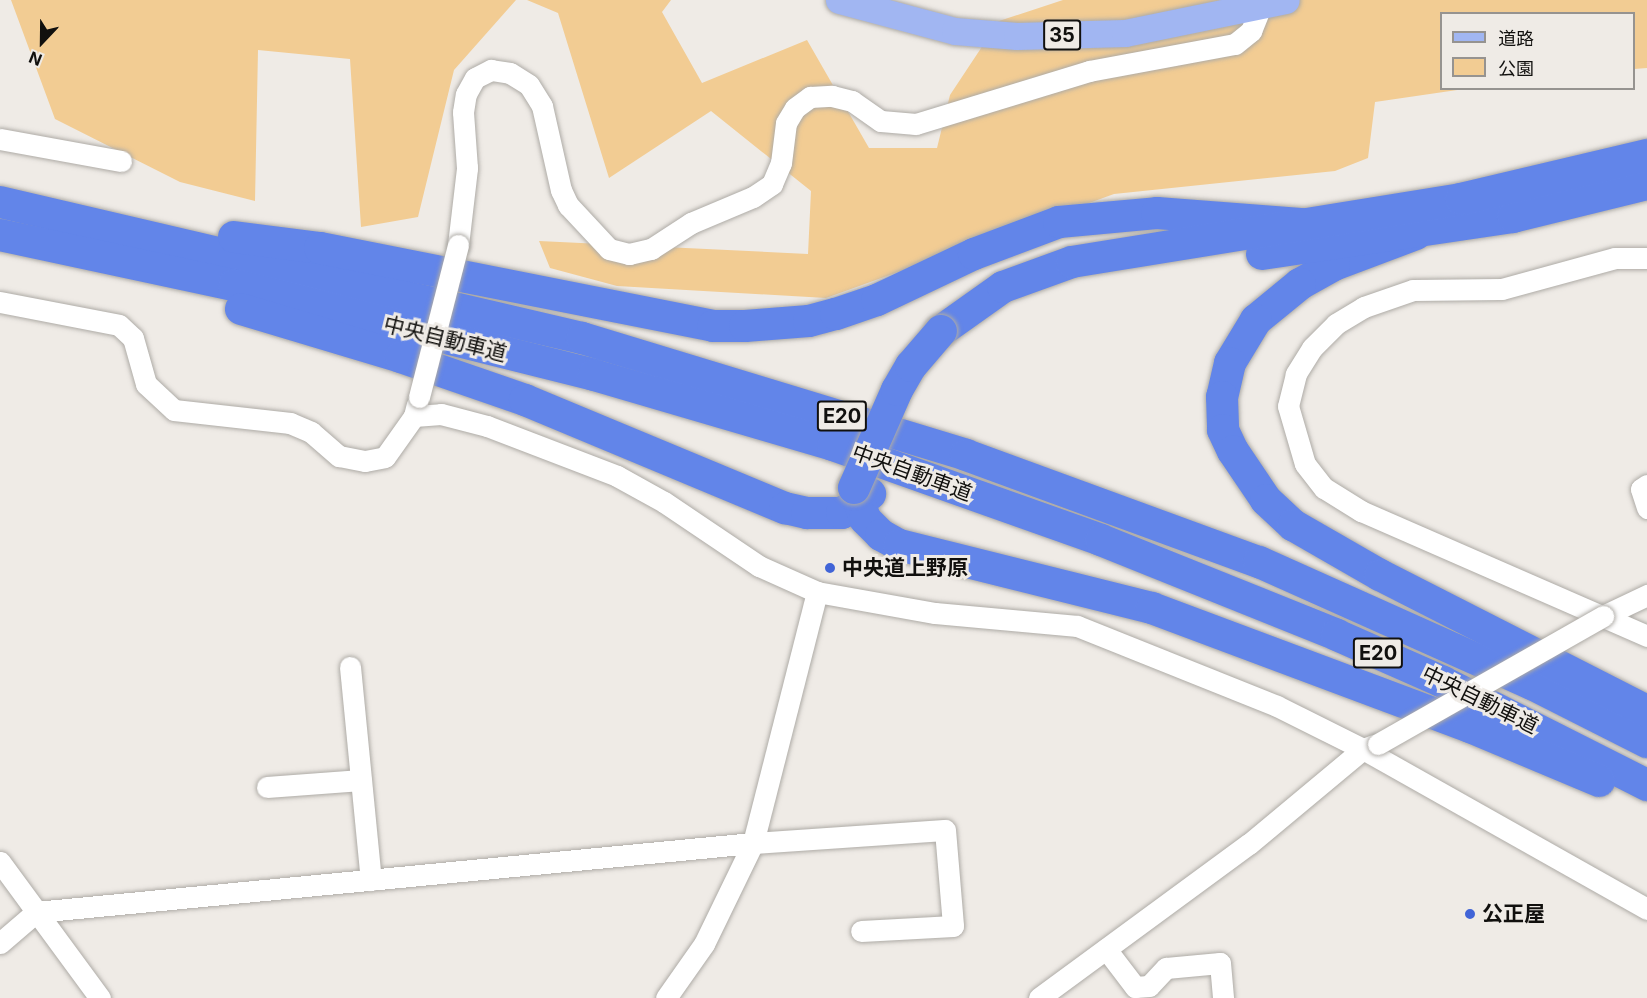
<!DOCTYPE html>
<meta charset="utf-8">
<style>
body{margin:0}
#map{position:relative;width:1647px;height:998px;overflow:hidden;background:#efebe6;font-family:Inter,"Noto Sans JP",sans-serif}
div>[style]{position:absolute}
[style*='--x']{left:calc(var(--x)*1px);top:calc(var(--y)*1px);width:calc(var(--w)*1px);rotate:calc(var(--a)*1deg)}
.green>*{inset:0;background:#f2cc93}
.roads{filter:drop-shadow(0 0 2px #aeaba6) drop-shadow(0 0 2px #aeaba6)}
.minor>*{height:21px;margin:-10.5px;padding:0 10.5px;transform-origin:10.5px;border-radius:10.5px;background:#fff}
.major>*{height:27px;margin:-13.5px;padding:0 13.5px;transform-origin:13.5px;border-radius:13.5px;background:#a1b6f2}
.highway>*{height:32px;margin:-16px;padding:0 16px;transform-origin:16px;border-radius:16px;background:#6285e9}
.bridges{filter:drop-shadow(0 0 2px #aeaba6) drop-shadow(0 0 2px #aeaba6)}
.minor-bridge>*{height:21px;margin:-10.5px;padding:0 10.5px;transform-origin:10.5px;border-radius:10.5px;background:#fff}
.highway-bridge>*{height:32px;margin:-16px;padding:0 16px;transform-origin:16px;border-radius:16px;background:#6285e9}
.dots>*{width:16px;height:16px;translate:-50% -50%;box-sizing:border-box;border:3px solid #efebe6;border-radius:50%}
span{translate:-50% -50%;white-space:nowrap;text-align:center;line-height:1.15;-webkit-text-stroke:6px #efebe6;paint-order:stroke}
.shield-label span{padding:2px 4px;background:#efebe6;border:2px solid;border-radius:4px;-webkit-text-stroke-width:0}
.shield-label{font-size:20px;color:#11100e;font-weight:700}
.street-label{font-size:21px;color:#11100e}
.poi-label{font-size:21px;color:#11100e;font-weight:700}
.left{translate:0 -50%;text-align:left}
.legend{position:absolute;left:1440px;top:12px;width:195px;height:78px;box-sizing:border-box;background:#efebe6;border:2px solid #969390;margin:0;padding:8px 10px;list-style:none;font-size:18px;color:#11100e}
.legend li{display:flex;align-items:center;gap:12px;height:30px}
.legend b{width:30px;border:2px solid #969390}
.north{position:absolute;left:12px;top:12px;width:60px;height:60px;-webkit-text-stroke:4px #efebe6;paint-order:stroke;rotate:202deg;font-size:16px;font-weight:700;line-height:24px;text-align:center;color:#11100e}
.north::after{content:'';display:block;margin:auto;width:21px;height:27px;background:#11100e;clip-path:polygon(50% 0,100% 100%,50% 72%,0 100%)}
</style>
<div id="map">
<div class="green">
<i style="clip-path:polygon(11px 0,516px 0,454px 70px,418px 217px,361px 227px,350px 59px,258px 50px,255px 201px,180px 182px,55px 119px)"></i>
<i style="clip-path:polygon(527px 0,671px 0,662px 12px,702px 83px,807px 40px,869px 148px,937px 148px,950px 95px,999px 21px,1063px 0,1647px 0,1647px 68px,1634px 69px,1634px 14px,1442px 14px,1442px 88px,1464px 89px,1375px 102px,1368px 158px,1335px 171px,1114px 194px,826px 298px,617px 286px,550px 268px,539px 241px,808px 254px,811px 191px,711px 111px,609px 178px,558px 13px)"></i>
</div>
<div class="roads">
<div class="minor">
<i style="--x:0;--y:139;--w:123;--a:10.3"></i>
<i style="--x:458;--y:245;--w:78;--a:-83.3"></i>
<i style="--x:467;--y:168;--w:56;--a:-94.1"></i>
<i style="--x:463;--y:112;--w:18;--a:-81"></i>
<i style="--x:466;--y:94;--w:18;--a:-61"></i>
<i style="--x:475;--y:78;--w:18;--a:-27"></i>
<i style="--x:491;--y:70;--w:19;--a:9"></i>
<i style="--x:510;--y:73;--w:22;--a:32"></i>
<i style="--x:529;--y:85;--w:25;--a:58"></i>
<i style="--x:542;--y:106;--w:86;--a:77.3"></i>
<i style="--x:561;--y:190;--w:17;--a:65"></i>
<i style="--x:568;--y:205;--w:60;--a:47"></i>
<i style="--x:609;--y:249;--w:21;--a:14"></i>
<i style="--x:629;--y:254;--w:23;--a:-13"></i>
<i style="--x:651;--y:249;--w:48;--a:-33"></i>
<i style="--x:691;--y:223;--w:67;--a:-22.8"></i>
<i style="--x:753;--y:197;--w:23;--a:-34"></i>
<i style="--x:772;--y:184;--w:23;--a:-67"></i>
<i style="--x:781;--y:163;--w:40;--a:-82.9"></i>
<i style="--x:786;--y:123;--w:17;--a:-59"></i>
<i style="--x:795;--y:108;--w:19;--a:-36"></i>
<i style="--x:810;--y:97;--w:22;--a:-3"></i>
<i style="--x:832;--y:96;--w:21;--a:14"></i>
<i style="--x:852;--y:101;--w:35;--a:35"></i>
<i style="--x:881;--y:121;--w:35;--a:5"></i>
<i style="--x:916;--y:124;--w:181;--a:-17"></i>
<i style="--x:1089;--y:71;--w:148;--a:-10.5"></i>
<i style="--x:1235;--y:44;--w:21;--a:-39"></i>
<i style="--x:1251;--y:31;--w:29;--a:-68"></i>
<i style="--x:1647;--y:258;--w:32;--a:180"></i>
<i style="--x:1615;--y:258;--w:117;--a:164.7"></i>
<i style="--x:1502;--y:289;--w:89;--a:179.4"></i>
<i style="--x:1413;--y:290;--w:52;--a:160.9"></i>
<i style="--x:1364;--y:307;--w:33;--a:149"></i>
<i style="--x:1336;--y:324;--w:34;--a:135"></i>
<i style="--x:1312;--y:348;--w:31;--a:122"></i>
<i style="--x:1296;--y:374;--w:33;--a:104"></i>
<i style="--x:1288;--y:406;--w:60;--a:73.7"></i>
<i style="--x:1305;--y:464;--w:31;--a:52"></i>
<i style="--x:1324;--y:488;--w:44;--a:31.9"></i>
<i style="--x:1361;--y:511;--w:312;--a:23.6"></i>
<i style="--x:0;--y:302;--w:121;--a:10.9"></i>
<i style="--x:119;--y:325;--w:19;--a:43"></i>
<i style="--x:133;--y:338;--w:48;--a:74.2"></i>
<i style="--x:146;--y:384;--w:38;--a:43"></i>
<i style="--x:174;--y:410;--w:117;--a:6.4"></i>
<i style="--x:290;--y:423;--w:23;--a:23"></i>
<i style="--x:311;--y:432;--w:37;--a:41"></i>
<i style="--x:339;--y:456;--w:26;--a:11"></i>
<i style="--x:365;--y:461;--w:20;--a:-11"></i>
<i style="--x:385;--y:457;--w:50;--a:-54.7"></i>
<i style="--x:414;--y:416;--w:12;--a:-76"></i>
<i style="--x:414;--y:416;--w:27;--a:-4"></i>
<i style="--x:441;--y:414;--w:48;--a:14.6"></i>
<i style="--x:487;--y:426;--w:139;--a:21"></i>
<i style="--x:617;--y:476;--w:54;--a:29"></i>
<i style="--x:664;--y:502;--w:115;--a:34"></i>
<i style="--x:759;--y:566;--w:64;--a:24.1"></i>
<i style="--x:817;--y:592;--w:120;--a:10.1"></i>
<i style="--x:935;--y:613;--w:143;--a:5.2"></i>
<i style="--x:1077;--y:626;--w:215;--a:21.8"></i>
<i style="--x:1277;--y:706;--w:96;--a:26.6"></i>
<i style="--x:1363;--y:749;--w:326;--a:29.4"></i>
<i style="--x:1647;--y:485;--w:7;--a:146"></i>
<i style="--x:1641;--y:489;--w:20;--a:72"></i>
<i style="--x:1603;--y:616;--w:49;--a:-25.5"></i>
<i style="--x:350;--y:667;--w:214;--a:84.4"></i>
<i style="--x:267;--y:787;--w:94;--a:-4.3"></i>
<i style="--x:0;--y:862;--w:169;--a:53.7"></i>
<i style="--x:0;--y:943;--w:48;--a:-40.7"></i>
<i style="--x:36;--y:912;--w:720;--a:-5.5"></i>
<i style="--x:753;--y:843;--w:192;--a:-3.9"></i>
<i style="--x:945;--y:830;--w:96;--a:85.2"></i>
<i style="--x:953;--y:926;--w:92;--a:176.9"></i>
<i style="--x:1106;--y:949;--w:48;--a:52.7"></i>
<i style="--x:1135;--y:987;--w:14;--a:-4"></i>
<i style="--x:1149;--y:986;--w:25;--a:-47"></i>
<i style="--x:1166;--y:968;--w:54;--a:-5.3"></i>
<i style="--x:1220;--y:963;--w:35;--a:85"></i>
<i style="--x:666;--y:998;--w:66;--a:-54.9"></i>
<i style="--x:704;--y:944;--w:112;--a:-64.1"></i>
<i style="--x:753;--y:843;--w:259;--a:-75.7"></i>
<i style="--x:1039;--y:998;--w:260;--a:-36.3"></i>
<i style="--x:1249;--y:844;--w:148;--a:-39.8"></i>
<i style="--x:1363;--y:749;--w:12;--a:-20"></i>
</div>
<div class="major">
<i style="--x:839;--y:0;--w:120;--a:15"></i>
<i style="--x:955;--y:31;--w:62;--a:4.6"></i>
<i style="--x:1017;--y:36;--w:108;--a:-1.6"></i>
<i style="--x:1125;--y:33;--w:164;--a:-11.6"></i>
</div>
<div class="highway">
<i style="--x:0;--y:202;--w:598;--a:13.15"></i>
<i style="--x:582;--y:338;--w:401;--a:16.9"></i>
<i style="--x:966;--y:455;--w:312;--a:20.1"></i>
<i style="--x:1259;--y:562;--w:299;--a:24.1"></i>
<i style="--x:1532;--y:684;--w:129;--a:26.8"></i>
<i style="--x:1416;--y:234;--w:88;--a:159.3"></i>
<i style="--x:1334;--y:265;--w:39;--a:151"></i>
<i style="--x:1300;--y:284;--w:57;--a:140.7"></i>
<i style="--x:1256;--y:320;--w:50;--a:121.2"></i>
<i style="--x:1230;--y:363;--w:35;--a:103"></i>
<i style="--x:1222;--y:397;--w:33;--a:88"></i>
<i style="--x:1223;--y:430;--w:23;--a:65"></i>
<i style="--x:1233;--y:451;--w:59;--a:56"></i>
<i style="--x:1266;--y:500;--w:37;--a:43"></i>
<i style="--x:1293;--y:525;--w:100;--a:29.9"></i>
<i style="--x:1380;--y:575;--w:300;--a:27"></i>
<i style="--x:0;--y:235;--w:239;--a:12.1"></i>
<i style="--x:234;--y:285;--w:371;--a:14"></i>
<i style="--x:594;--y:375;--w:249;--a:16.3"></i>
<i style="--x:833;--y:445;--w:284;--a:19.5"></i>
<i style="--x:1101;--y:540;--w:254;--a:21.9"></i>
<i style="--x:1337;--y:635;--w:116;--a:23.9"></i>
<i style="--x:1443;--y:682;--w:229;--a:26.8"></i>
<i style="--x:234;--y:237;--w:87;--a:7.3"></i>
<i style="--x:320;--y:248;--w:401;--a:11.2"></i>
<i style="--x:713;--y:326;--w:32;--a:0"></i>
<i style="--x:745;--y:326;--w:64;--a:-4.5"></i>
<i style="--x:809;--y:321;--w:28;--a:-15"></i>
<i style="--x:836;--y:314;--w:43;--a:-18.9"></i>
<i style="--x:877;--y:300;--w:107;--a:-25.4"></i>
<i style="--x:974;--y:254;--w:91;--a:-20.6"></i>
<i style="--x:1059;--y:222;--w:98;--a:-5.2"></i>
<i style="--x:1157;--y:213;--w:157;--a:4.4"></i>
<i style="--x:1262;--y:254;--w:254;--a:-8.4"></i>
<i style="--x:1513;--y:217;--w:138;--a:-13.8"></i>
<i style="--x:241;--y:309;--w:167;--a:16.7"></i>
<i style="--x:401;--y:357;--w:131;--a:19.1"></i>
<i style="--x:525;--y:400;--w:282;--a:22.6"></i>
<i style="--x:785;--y:508;--w:23;--a:13"></i>
<i style="--x:807;--y:513;--w:35;--a:0"></i>
<i style="--x:842;--y:513;--w:34;--a:-34"></i>
<i style="--x:941;--y:331;--w:76;--a:-35.4"></i>
<i style="--x:1003;--y:287;--w:73;--a:-19.9"></i>
<i style="--x:1072;--y:262;--w:394;--a:-9.2"></i>
<i style="--x:1461;--y:199;--w:191;--a:-13.3"></i>
<i style="--x:854;--y:488;--w:33;--a:70"></i>
<i style="--x:865;--y:519;--w:23;--a:45"></i>
<i style="--x:881;--y:535;--w:21;--a:29"></i>
<i style="--x:899;--y:545;--w:261;--a:14"></i>
<i style="--x:1152;--y:608;--w:340;--a:20.5"></i>
<i style="--x:1470;--y:727;--w:140;--a:22.7"></i>
</div>
</div>
<div class="bridges">
<div class="minor-bridge">
<i style="--x:419;--y:397;--w:157;--a:-75.6"></i>
<i style="--x:1378;--y:744;--w:259;--a:-29.6"></i>
</div>
<div class="highway-bridge">
<i style="--x:854;--y:488;--w:107;--a:-66.3"></i>
<i style="--x:897;--y:390;--w:28;--a:-60"></i>
<i style="--x:911;--y:366;--w:46;--a:-49.4"></i>
</div>
</div>
<div class="dots">
<i style="left:830px;top:568px;background:#4164d7"></i>
<i style="left:1470px;top:914px;background:#4164d7"></i>
</div>
<div class="shield-label">
<span style="left:1062px;top:35px">35</span>
<span style="left:842px;top:416px">E20</span>
<span style="left:1378px;top:653px">E20</span>
</div>
<div class="street-label">
<span style="left:445px;top:339px;rotate:14deg">中央自動車道</span>
<span style="left:912px;top:473px;rotate:20deg">中央自動車道</span>
<span style="left:1480px;top:700px;rotate:26deg">中央自動車道</span>
</div>
<div class="poi-label">
<span class="left" style="left:842px;top:568px">中央道上野原</span>
<span class="left" style="left:1482px;top:914px">公正屋</span>
</div>
<ul class="legend">
<li><b style="height:8px;background:#a1b6f2"></b>道路</li>
<li><b style="height:16px;background:#f2cc93"></b>公園</li>
</ul>
<div class="north">N</div>
</div>
